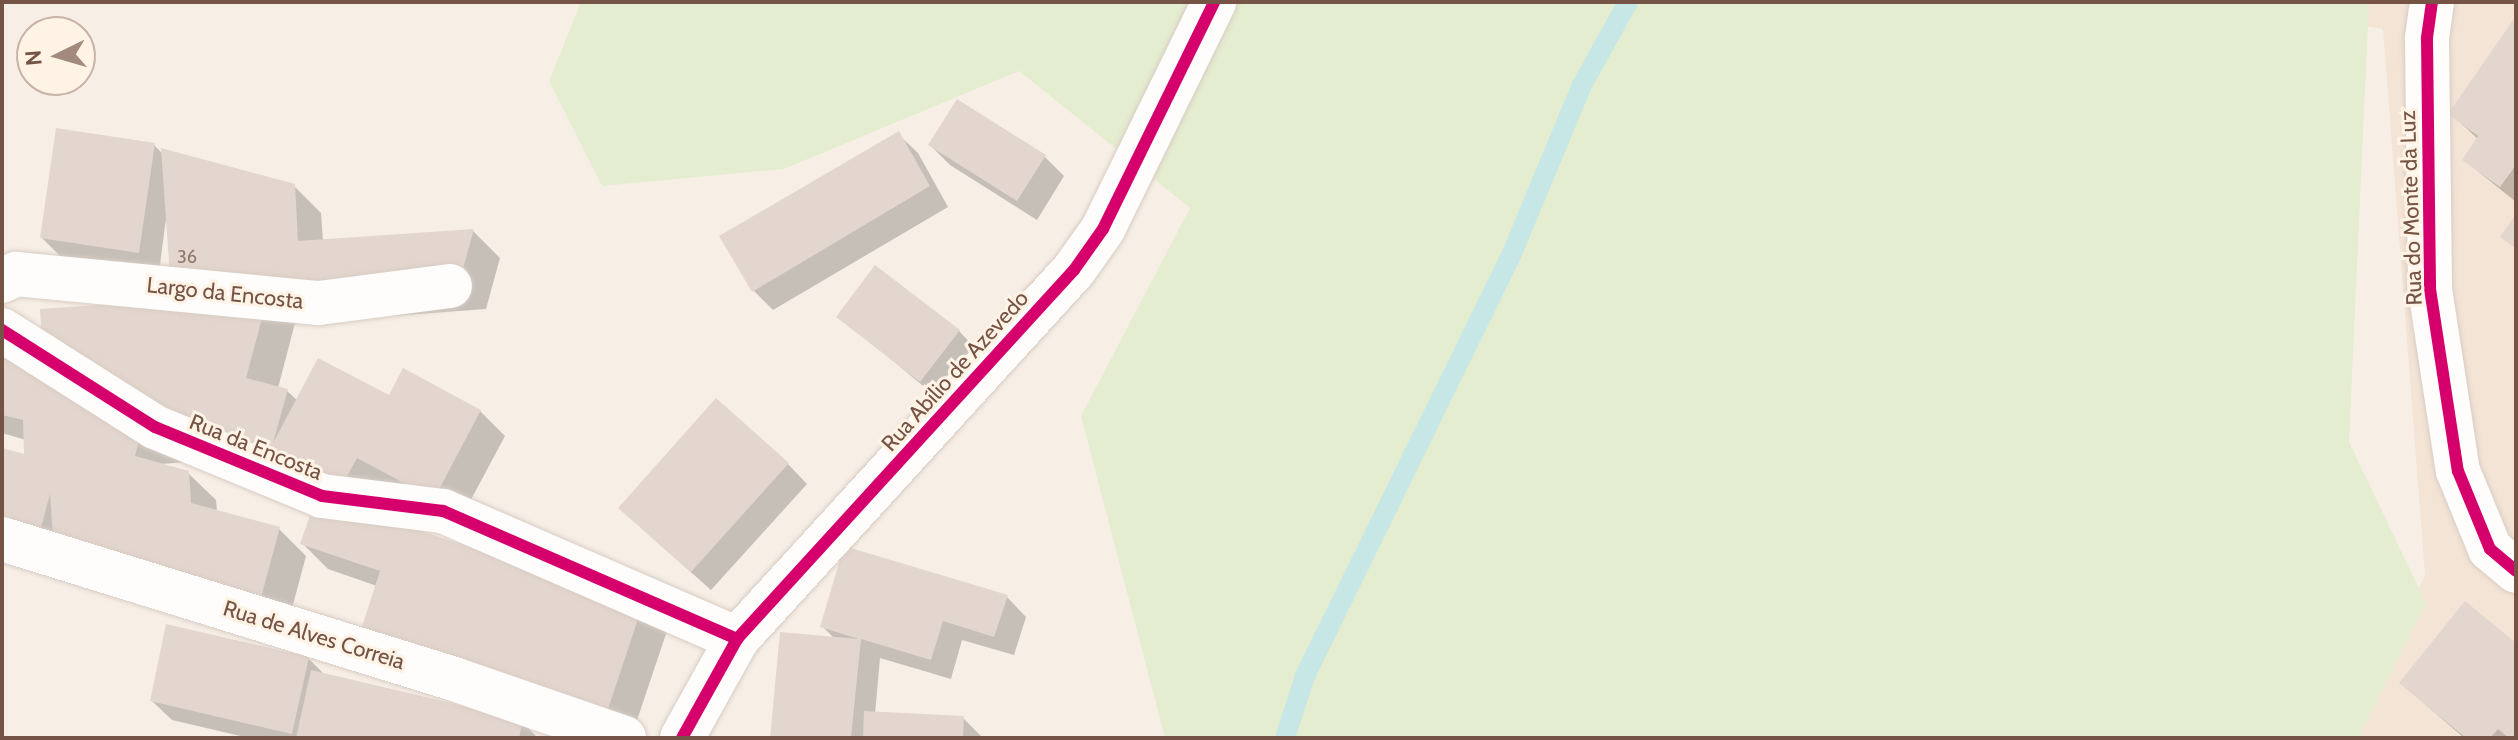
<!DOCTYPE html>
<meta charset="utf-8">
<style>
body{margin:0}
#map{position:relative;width:2518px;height:740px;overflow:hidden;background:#f7efe6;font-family:Cabin,sans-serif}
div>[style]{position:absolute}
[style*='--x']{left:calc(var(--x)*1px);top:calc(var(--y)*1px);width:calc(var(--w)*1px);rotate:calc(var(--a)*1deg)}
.residential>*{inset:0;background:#f3e4d5}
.green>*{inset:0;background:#e4edcf}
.shadow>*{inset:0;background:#0003}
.stream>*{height:20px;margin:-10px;padding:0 10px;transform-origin:10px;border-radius:10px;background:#c7e7e7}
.building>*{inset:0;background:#e3d6ce}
.roads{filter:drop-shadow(0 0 2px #d8ccc4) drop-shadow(0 0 2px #d8ccc4)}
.minor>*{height:44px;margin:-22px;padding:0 22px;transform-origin:22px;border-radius:22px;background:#fefdfb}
.cycleway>*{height:12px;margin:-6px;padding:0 6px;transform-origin:6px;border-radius:6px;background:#d6006c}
span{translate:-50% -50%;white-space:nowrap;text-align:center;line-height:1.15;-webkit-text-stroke:6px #fff3e6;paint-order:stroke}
.number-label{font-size:18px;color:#92766a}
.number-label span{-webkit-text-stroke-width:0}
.street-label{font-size:22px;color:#755345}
.frame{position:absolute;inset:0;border:4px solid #755345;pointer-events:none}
.north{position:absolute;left:16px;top:16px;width:80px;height:80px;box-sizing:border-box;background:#fff3e6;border:2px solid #c8b3a6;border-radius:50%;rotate:265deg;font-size:22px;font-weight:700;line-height:32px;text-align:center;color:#755345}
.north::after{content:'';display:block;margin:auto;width:28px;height:36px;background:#a28a7d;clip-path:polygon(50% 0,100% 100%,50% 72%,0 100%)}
</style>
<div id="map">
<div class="residential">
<i style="clip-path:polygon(2221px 2px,2516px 2px,2516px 738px,2345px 738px,2425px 575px,2383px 29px)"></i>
</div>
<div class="green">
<i style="clip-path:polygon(581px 2px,2369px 2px,2349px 442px,2426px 603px,2358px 738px,1165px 738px,1081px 416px,1190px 208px,1019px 71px,784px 169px,602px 186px,549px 81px)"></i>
</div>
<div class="shadow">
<i style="clip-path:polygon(2516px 20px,2516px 202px,2464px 160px,2478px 139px,2451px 114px)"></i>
<i style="clip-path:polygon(957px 102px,1045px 157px,1064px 176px,1037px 220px,950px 165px,930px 145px)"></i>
<i style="clip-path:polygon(898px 134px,918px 153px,948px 207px,773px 310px,753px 290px)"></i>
<i style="clip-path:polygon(154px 145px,163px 154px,294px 186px,321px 213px,323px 241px,473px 231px,500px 258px,486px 309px,295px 323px,278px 388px,287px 391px,298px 401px,390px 398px,480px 411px,505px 436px,459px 522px,382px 481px,364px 514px,667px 631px,631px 738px,377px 586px,328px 569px,303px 544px,316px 504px,231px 459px,160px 464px,188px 473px,216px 500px,217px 512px,279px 529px,306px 556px,286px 631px,2px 548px,2px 450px,27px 456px,26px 440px,2px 433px,2px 347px,197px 300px,166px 219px,159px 272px,62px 258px,42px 238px)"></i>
<i style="clip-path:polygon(839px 316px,959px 331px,978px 351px,940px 400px)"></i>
<i style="clip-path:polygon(788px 464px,807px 484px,711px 590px,640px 527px)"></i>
<i style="clip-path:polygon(1007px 597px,1026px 617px,1014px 655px,962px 640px,951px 679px,880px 658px,875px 714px,963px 718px,983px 738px,772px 738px,834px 638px,823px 627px)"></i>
<i style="clip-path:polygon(2516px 645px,2516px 738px,2464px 738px,2401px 683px)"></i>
<i style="clip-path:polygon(308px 658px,325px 675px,522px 722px,538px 738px,249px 738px,172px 720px,152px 701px)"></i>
</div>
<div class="stream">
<i style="--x:1285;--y:738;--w:65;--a:-72.1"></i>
<i style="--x:1305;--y:676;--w:466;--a:-63.9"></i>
<i style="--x:1510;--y:258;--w:187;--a:-67.4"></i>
<i style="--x:1582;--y:85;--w:95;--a:-61"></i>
</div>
<div class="building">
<i style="clip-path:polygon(2516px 16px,2516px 165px,2500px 187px,2462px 160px,2478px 136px,2448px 114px)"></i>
<i style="clip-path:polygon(957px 99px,1046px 155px,1017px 201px,928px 145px)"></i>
<i style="clip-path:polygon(56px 128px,155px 143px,139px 253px,40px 238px)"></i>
<i style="clip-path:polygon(899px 131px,930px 186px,752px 292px,719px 236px)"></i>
<i style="clip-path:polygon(161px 148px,295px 184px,298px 241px,474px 229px,459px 283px,268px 296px,246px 378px,288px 389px,273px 443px,318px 358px,389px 395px,403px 368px,481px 410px,434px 499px,357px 458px,333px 502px,643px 604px,604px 721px,358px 639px,380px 571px,300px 544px,317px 495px,140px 437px,135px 456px,189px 471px,191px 503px,280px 527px,259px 605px,54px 551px,50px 494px,38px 539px,2px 529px,2px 448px,24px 454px,23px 420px,2px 415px,2px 345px,43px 356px,40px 309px,239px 295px,170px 276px)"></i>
<i style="clip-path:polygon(2516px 214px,2516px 249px,2500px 237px)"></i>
<i style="clip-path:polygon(875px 265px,960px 330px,920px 382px,836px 317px)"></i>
<i style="clip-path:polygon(716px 398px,789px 463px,691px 572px,618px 508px)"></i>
<i style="clip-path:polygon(844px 546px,1008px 595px,994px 637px,943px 621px,931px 660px,861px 639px,851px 738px,770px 738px,780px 632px,859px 639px,820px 627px)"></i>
<i style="clip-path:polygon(2465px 601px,2516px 643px,2516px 738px,2509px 738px,2498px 729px,2490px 738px,2466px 738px,2399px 683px)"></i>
<i style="clip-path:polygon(166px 624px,309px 657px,292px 734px,150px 701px)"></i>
<i style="clip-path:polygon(311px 670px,523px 720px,519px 738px,296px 738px)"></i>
<i style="clip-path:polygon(864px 711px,964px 716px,963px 738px,863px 738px)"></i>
</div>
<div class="roads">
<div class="minor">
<i style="--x:2432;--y:2;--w:37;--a:98"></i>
<i style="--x:2427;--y:39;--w:250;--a:89.3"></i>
<i style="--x:2430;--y:289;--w:184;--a:81.3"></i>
<i style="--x:2458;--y:471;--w:84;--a:67.7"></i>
<i style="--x:2490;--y:549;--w:34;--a:40"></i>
<i style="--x:2;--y:281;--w:16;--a:-27"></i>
<i style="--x:16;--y:274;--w:304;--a:5.5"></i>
<i style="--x:319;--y:303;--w:132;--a:-7.4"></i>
<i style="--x:2;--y:330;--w:181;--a:32.4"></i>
<i style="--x:155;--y:427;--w:181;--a:22.4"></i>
<i style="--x:322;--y:496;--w:122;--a:7.1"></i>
<i style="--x:443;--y:511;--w:321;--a:23.5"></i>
<i style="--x:2;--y:539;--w:473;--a:17.2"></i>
<i style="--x:454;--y:679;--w:180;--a:19.1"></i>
<i style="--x:682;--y:738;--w:113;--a:-60.9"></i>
<i style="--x:737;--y:639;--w:500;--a:-47.6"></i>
<i style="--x:1074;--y:270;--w:50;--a:-54.7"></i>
<i style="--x:1103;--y:229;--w:253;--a:-63.9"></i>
</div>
</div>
<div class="cycleway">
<i style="--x:2432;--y:2;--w:37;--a:98"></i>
<i style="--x:2427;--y:39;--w:250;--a:89.3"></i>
<i style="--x:2430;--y:289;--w:184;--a:81.3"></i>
<i style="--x:2458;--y:471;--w:84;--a:67.7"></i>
<i style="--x:2490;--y:549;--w:34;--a:40"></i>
<i style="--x:2;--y:330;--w:181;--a:32.4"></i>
<i style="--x:155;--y:427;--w:181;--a:22.4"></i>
<i style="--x:322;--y:496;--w:122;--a:7.1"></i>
<i style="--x:443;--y:511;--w:321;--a:23.5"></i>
<i style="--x:682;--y:738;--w:113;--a:-60.9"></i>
<i style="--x:737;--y:639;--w:500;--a:-47.6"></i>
<i style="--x:1074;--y:270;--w:50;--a:-54.7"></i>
<i style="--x:1103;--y:229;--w:253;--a:-63.9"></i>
</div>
<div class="number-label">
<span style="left:187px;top:257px">36</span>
</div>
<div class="street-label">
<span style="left:2411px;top:208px;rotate:-92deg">Rua do Monte da Luz</span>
<span style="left:225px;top:293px;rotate:6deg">Largo da Encosta</span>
<span style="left:955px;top:371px;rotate:-48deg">Rua Abílio de Azevedo</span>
<span style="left:256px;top:447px;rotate:22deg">Rua da Encosta</span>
<span style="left:314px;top:635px;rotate:17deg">Rua de Alves Correia</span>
</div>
<div class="frame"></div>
<div class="north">N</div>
</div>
